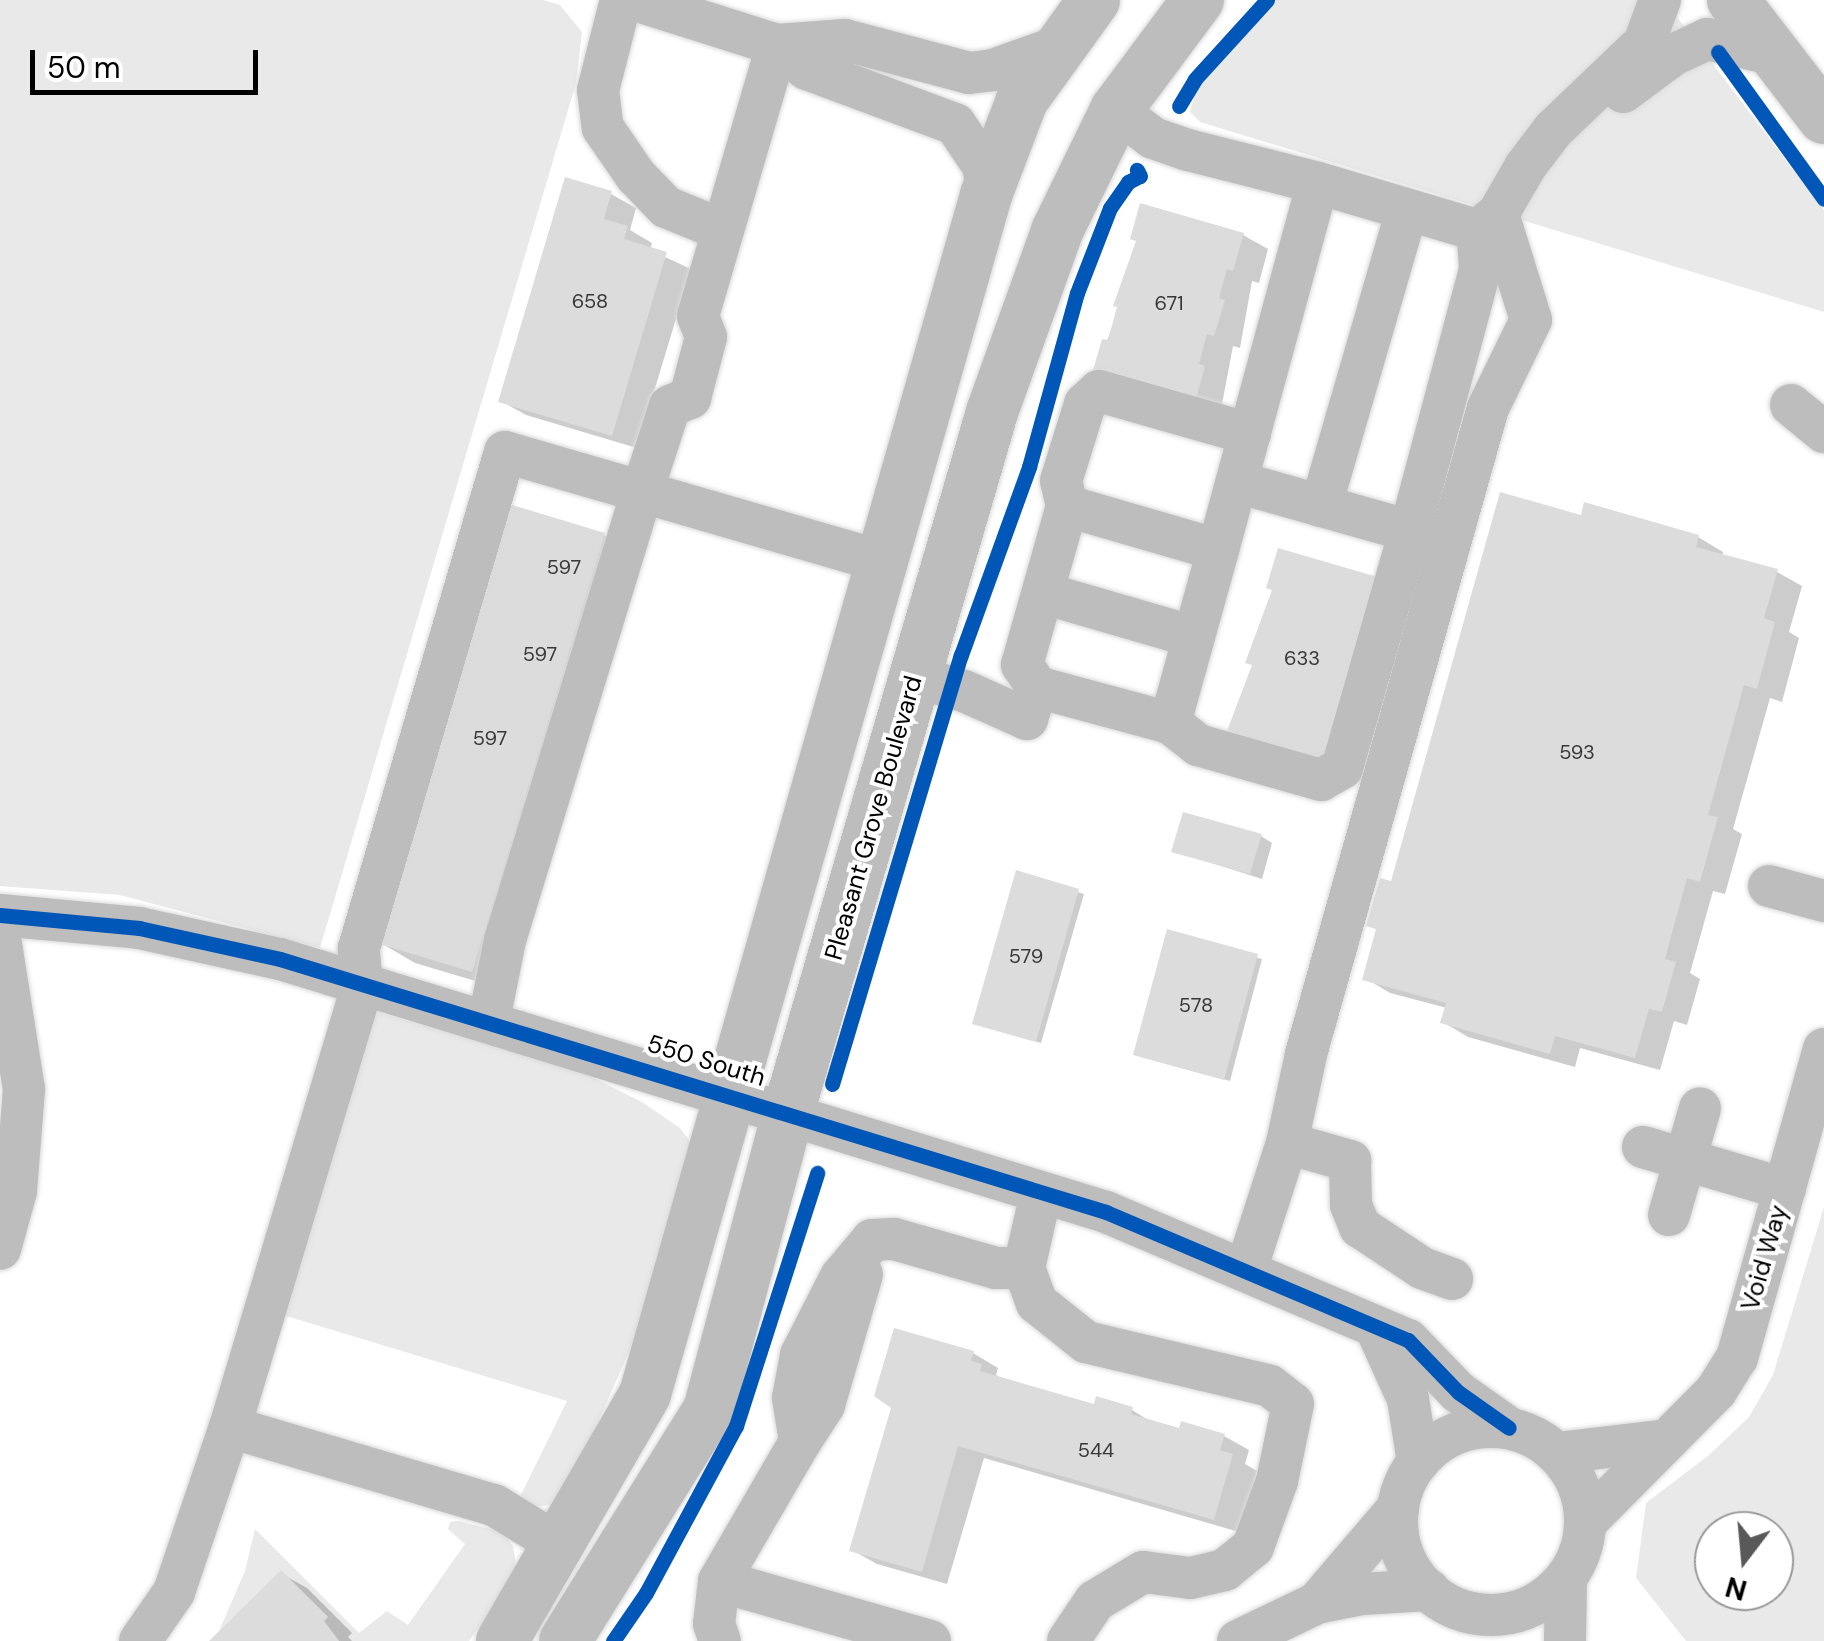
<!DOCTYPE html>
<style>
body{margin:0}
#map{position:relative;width:1824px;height:1641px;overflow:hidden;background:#fff;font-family:"DM Sans",sans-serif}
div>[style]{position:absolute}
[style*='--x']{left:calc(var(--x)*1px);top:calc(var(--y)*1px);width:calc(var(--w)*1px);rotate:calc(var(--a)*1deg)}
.green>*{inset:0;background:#e9e9e9}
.shadow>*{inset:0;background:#0003}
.building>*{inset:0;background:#dcdcdc}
.roads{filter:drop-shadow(0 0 2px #dbdbdb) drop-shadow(0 0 2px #dbdbdb)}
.minor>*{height:42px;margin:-21px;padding:0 21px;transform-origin:21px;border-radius:21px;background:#bdbdbd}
.minor>.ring{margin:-21px;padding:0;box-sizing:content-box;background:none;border:42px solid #bdbdbd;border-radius:50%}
.major>*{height:52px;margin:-26px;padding:0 26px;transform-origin:26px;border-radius:26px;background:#bdbdbd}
.cycleway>*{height:15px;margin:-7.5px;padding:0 7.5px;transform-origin:7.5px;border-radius:7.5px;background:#0057b8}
span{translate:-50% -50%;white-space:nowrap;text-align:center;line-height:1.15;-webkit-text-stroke:8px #fff;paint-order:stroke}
.number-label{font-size:20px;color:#373737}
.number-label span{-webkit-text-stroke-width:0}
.street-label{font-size:25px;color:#000}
.north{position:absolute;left:1694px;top:1511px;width:100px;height:100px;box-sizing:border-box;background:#fff;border:2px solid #999;border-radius:50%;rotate:196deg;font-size:28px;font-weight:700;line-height:40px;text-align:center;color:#000}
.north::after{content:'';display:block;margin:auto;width:35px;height:45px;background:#595959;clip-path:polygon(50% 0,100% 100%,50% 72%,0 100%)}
.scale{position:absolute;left:30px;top:50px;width:228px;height:45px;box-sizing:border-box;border:5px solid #000;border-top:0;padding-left:12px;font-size:30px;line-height:35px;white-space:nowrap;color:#000;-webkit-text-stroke:8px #fff;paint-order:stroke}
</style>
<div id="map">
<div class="green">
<i style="clip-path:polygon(0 0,543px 0,560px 5px,582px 32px,576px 83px,320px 948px,120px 895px,0 886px)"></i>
<i style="clip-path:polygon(1274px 0,1664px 0,1824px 210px,1824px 312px,1200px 122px,1190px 112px,1196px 90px)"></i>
<i style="clip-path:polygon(376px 1012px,570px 1066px,642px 1102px,680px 1128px,692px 1144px,650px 1303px,570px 1487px,555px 1504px,536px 1507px,518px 1501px,567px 1401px,283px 1315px)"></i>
<i style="clip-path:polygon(evenodd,1824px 1207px,1824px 1641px,1686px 1641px,1636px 1578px,1646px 1503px,1709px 1455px,1749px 1417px,1773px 1375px,1824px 1207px,1714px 1531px,1774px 1531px,1774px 1591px,1714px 1591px,1714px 1531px)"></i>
<i style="clip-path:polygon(459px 1521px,502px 1532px,513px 1546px,516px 1564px,510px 1584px,469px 1641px,339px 1641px,324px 1621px,328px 1617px,281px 1571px,219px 1631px,245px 1571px,255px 1529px,359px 1633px,387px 1611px,408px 1625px,465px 1544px,448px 1529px,450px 1522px)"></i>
</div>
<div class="shadow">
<i style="clip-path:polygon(611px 194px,636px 208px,630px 230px,652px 243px,650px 250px,691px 269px,637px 448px,526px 415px,501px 401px)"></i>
<i style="clip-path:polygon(1243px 235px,1268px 249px,1259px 283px,1252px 281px,1240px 348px,1233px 346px,1220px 415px,1095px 372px,1120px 307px)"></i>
<i style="clip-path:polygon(1586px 506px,1698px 537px,1723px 552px,1722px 557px,1777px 572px,1802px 586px,1789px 632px,1799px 638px,1782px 702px,1770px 698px,1733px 829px,1742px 834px,1725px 894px,1713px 891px,1690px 973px,1700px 979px,1687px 1025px,1674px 1021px,1660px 1070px,1580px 1048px,1575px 1067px,1468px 1037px,1443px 1022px,1447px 1008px,1390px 993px,1365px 978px,1379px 931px,1369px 925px)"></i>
<i style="clip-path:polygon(511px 507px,604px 535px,641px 556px,509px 991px,415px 963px,379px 942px)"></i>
<i style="clip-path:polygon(1261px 836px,1272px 843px,1262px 879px,1174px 851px)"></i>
<i style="clip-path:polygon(1018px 874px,1084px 894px,1041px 1043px,980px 1025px)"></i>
<i style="clip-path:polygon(1169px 933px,1262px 959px,1230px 1081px,1141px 1057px)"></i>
<i style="clip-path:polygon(973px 1353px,998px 1368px,996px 1375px,1005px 1381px,1096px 1407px,1132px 1410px,1155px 1424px,1224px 1436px,1249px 1450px,1245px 1464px,1257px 1471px,1239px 1532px,984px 1458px,947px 1584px,877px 1564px,852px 1550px)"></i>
<i style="clip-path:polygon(282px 1574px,307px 1588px,352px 1633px,348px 1637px,352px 1641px,213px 1641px)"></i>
</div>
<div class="building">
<i style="clip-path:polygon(565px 177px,612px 191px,604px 219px,628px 226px,624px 239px,667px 252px,612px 436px,498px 402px)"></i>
<i style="clip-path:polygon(1140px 203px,1244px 233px,1233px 271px,1227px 269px,1219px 298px,1225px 300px,1214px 336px,1207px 334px,1199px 364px,1205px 366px,1195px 403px,1092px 374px,1102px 339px,1108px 340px,1117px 307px,1113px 306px,1136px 241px,1130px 239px)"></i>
<i style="clip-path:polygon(1500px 492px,1581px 515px,1584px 502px,1699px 535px,1696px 547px,1778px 569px,1764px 618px,1775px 622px,1757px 689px,1744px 685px,1708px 815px,1718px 817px,1700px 882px,1687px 878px,1665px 959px,1676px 962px,1662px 1012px,1649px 1009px,1635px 1058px,1555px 1036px,1550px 1054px,1440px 1023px,1446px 1003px,1362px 980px,1376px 929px,1366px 926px,1380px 878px,1391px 881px)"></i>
<i style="clip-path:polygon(509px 504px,605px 533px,472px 972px,376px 943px)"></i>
<i style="clip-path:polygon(1278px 548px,1381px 578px,1329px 761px,1224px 739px,1252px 665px,1245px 663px,1272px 590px,1266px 588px)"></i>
<i style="clip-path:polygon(1183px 812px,1262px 834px,1250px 874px,1171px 852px)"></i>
<i style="clip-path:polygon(1016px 870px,1079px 889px,1036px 1042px,972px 1024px)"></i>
<i style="clip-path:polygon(1167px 929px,1258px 954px,1224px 1080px,1133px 1055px)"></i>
<i style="clip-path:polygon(894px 1328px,974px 1351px,971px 1361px,982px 1364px,980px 1371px,1094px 1404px,1096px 1396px,1133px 1407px,1131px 1414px,1179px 1428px,1181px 1421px,1225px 1434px,1220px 1450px,1233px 1454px,1214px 1520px,958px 1446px,922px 1572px,849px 1551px,891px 1408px,874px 1396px)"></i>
<i style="clip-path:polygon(281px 1570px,328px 1617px,324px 1621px,339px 1641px,209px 1641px)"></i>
</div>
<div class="roads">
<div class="minor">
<i style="--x:621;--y:0;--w:93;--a:104.3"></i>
<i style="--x:598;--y:90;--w:38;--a:83"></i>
<i style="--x:603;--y:128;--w:58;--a:55.5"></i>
<i style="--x:636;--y:176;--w:43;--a:45.9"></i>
<i style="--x:666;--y:207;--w:61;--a:22.3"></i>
<i style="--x:635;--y:0;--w:149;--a:17.6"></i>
<i style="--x:777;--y:45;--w:68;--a:-4.2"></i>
<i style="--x:845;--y:40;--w:128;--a:14.9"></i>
<i style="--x:969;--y:73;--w:24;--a:-7"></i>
<i style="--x:993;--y:70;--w:74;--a:-19.7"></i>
<i style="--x:777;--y:45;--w:38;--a:39"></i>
<i style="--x:807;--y:69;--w:158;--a:20.4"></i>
<i style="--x:955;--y:124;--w:52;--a:56"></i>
<i style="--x:984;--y:167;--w:28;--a:86"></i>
<i style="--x:1623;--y:92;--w:62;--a:-36.5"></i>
<i style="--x:1673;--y:55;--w:38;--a:-25"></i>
<i style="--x:1707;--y:39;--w:71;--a:13.1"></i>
<i style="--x:1116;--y:110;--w:46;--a:37.1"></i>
<i style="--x:1153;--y:138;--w:37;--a:19"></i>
<i style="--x:1188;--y:150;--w:134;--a:14.2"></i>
<i style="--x:1318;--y:183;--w:166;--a:16.5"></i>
<i style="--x:1478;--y:230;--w:26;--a:-39"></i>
<i style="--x:1498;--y:214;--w:54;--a:-60.1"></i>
<i style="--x:1525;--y:167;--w:46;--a:-52.9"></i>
<i style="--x:1553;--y:130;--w:126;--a:-43.7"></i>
<i style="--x:1644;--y:43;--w:46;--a:-69.6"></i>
<i style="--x:1791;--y:405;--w:43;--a:39.3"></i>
<i style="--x:1237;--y:482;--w:180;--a:15.8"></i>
<i style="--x:1410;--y:531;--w:271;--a:-75"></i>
<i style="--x:1480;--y:269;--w:39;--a:-94"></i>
<i style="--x:1067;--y:506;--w:26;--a:-103"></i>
<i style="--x:1061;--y:481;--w:81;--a:-72.7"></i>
<i style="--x:1085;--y:404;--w:19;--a:-43"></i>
<i style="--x:1099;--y:391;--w:157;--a:15.9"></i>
<i style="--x:1321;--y:506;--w:308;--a:-73.8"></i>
<i style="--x:1218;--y:550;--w:380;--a:-74.8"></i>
<i style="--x:1043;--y:593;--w:157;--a:16.2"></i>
<i style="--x:916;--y:677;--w:50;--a:16.3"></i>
<i style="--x:964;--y:691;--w:69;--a:24"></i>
<i style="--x:1027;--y:719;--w:34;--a:-73"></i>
<i style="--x:1037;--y:687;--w:27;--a:-124"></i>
<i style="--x:1022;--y:665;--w:165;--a:-74.2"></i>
<i style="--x:1067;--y:506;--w:157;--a:16.2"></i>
<i style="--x:1218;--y:550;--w:180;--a:105.5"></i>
<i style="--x:1170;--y:723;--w:138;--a:-164.9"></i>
<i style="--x:1170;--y:723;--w:36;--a:38"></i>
<i style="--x:1198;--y:745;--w:128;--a:15.9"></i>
<i style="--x:1321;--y:780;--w:24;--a:-30"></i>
<i style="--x:1342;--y:768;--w:247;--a:-74"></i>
<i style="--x:1769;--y:886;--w:57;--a:15.3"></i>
<i style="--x:0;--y:915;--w:140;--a:5.3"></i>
<i style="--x:139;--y:928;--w:144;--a:12.4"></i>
<i style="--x:280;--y:959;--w:864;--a:17.03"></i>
<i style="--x:1106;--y:1212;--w:328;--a:23"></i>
<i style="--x:1408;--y:1340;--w:72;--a:46.1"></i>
<i style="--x:1458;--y:1392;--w:62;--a:35.2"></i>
<i style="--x:0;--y:938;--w:153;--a:81"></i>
<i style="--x:24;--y:1089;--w:102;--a:94.5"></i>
<i style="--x:16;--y:1191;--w:60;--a:105.4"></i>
<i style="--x:489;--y:1020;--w:82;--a:-78.7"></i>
<i style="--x:505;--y:940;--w:468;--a:-73"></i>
<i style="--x:642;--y:492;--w:90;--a:-72"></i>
<i style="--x:670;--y:406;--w:22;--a:-22"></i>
<i style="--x:690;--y:398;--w:63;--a:-75.3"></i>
<i style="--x:706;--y:337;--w:22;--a:-111"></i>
<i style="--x:698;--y:316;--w:282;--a:-73.7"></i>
<i style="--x:1287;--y:1143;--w:66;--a:15.9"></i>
<i style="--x:1350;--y:1161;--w:44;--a:88.7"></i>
<i style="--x:1351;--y:1205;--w:24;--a:68"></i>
<i style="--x:1360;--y:1227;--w:74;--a:33.5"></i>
<i style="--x:1422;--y:1268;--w:32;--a:20"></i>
<i style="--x:1643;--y:1147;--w:148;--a:16.5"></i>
<i style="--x:1669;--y:1215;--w:111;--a:-73.8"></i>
<i style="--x:1024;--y:1268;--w:37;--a:70"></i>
<i style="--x:1037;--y:1303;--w:63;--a:38.5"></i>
<i style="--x:1086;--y:1342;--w:189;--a:13.4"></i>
<i style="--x:1270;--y:1386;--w:29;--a:38"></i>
<i style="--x:1293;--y:1404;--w:79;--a:101.7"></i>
<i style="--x:1277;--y:1481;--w:70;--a:110"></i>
<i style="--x:1253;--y:1547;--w:36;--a:141"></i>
<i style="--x:1225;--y:1570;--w:36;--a:167"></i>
<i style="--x:1190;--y:1578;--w:47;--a:-172.7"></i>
<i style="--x:1143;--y:1572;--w:56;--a:148.9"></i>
<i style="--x:1095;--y:1601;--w:48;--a:124"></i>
<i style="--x:1246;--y:1270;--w:133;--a:-72.1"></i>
<i style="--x:1287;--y:1143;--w:91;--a:-77.9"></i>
<i style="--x:1306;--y:1054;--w:671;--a:-74.27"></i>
<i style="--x:1488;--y:408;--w:98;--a:-64"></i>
<i style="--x:1531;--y:320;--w:111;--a:-107.3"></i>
<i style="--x:1376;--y:1328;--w:78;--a:65.7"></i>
<i style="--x:1408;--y:1399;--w:64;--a:81"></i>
<i style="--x:230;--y:1427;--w:275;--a:16.5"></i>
<i style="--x:494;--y:1505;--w:75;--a:31.4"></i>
<i class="ring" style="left:1397px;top:1427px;width:146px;height:146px"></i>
<i style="--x:800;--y:1442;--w:44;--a:-57"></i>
<i style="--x:824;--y:1405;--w:136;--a:-73.8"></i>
<i style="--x:1557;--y:1453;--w:105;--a:-6.6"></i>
<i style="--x:1585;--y:1523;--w:186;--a:-45.2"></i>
<i style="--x:1716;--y:1391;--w:39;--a:-58"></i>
<i style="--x:1737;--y:1358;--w:321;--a:-74.3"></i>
<i style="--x:719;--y:1581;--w:43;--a:96.6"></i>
<i style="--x:714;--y:1624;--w:18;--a:71"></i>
<i style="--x:1317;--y:1603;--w:125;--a:-49.5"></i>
<i style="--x:140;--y:1641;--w:60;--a:-55.2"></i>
<i style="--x:174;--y:1592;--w:174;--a:-71.3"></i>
<i style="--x:230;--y:1427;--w:460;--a:-73.3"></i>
<i style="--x:362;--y:986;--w:38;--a:-95"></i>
<i style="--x:359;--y:948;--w:517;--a:-73.6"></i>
<i style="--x:505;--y:452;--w:391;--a:16.2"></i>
<i style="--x:930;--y:1641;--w:219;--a:-164.1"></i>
<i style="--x:719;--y:1581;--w:161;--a:-59.8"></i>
<i style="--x:800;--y:1442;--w:45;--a:-99"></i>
<i style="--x:793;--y:1398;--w:44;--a:-79.5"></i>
<i style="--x:801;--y:1355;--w:88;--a:-62.9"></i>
<i style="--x:841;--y:1277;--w:48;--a:-50"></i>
<i style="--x:872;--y:1240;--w:22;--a:-3"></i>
<i style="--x:894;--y:1239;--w:106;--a:15.9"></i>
<i style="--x:996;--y:1268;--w:28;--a:0"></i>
<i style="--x:1024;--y:1268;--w:77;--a:-77.2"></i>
<i style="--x:1238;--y:1641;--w:88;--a:-25.7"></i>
<i style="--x:1317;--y:1603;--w:46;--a:-11.3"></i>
<i style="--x:1362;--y:1594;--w:67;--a:-3.4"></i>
<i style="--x:1565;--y:1641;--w:63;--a:-89.1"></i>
</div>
<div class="major">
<i style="--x:1733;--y:0;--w:149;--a:52.4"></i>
<i style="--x:502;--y:1641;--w:285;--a:-59.9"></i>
<i style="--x:645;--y:1394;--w:1247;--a:-74.12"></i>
<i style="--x:986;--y:195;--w:102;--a:-69.2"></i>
<i style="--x:1022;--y:100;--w:123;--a:-54.2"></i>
<i style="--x:565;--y:1641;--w:272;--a:-58.1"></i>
<i style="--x:709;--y:1410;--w:307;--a:-75.1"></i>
<i style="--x:788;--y:1113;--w:730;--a:-73.77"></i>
<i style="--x:992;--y:412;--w:192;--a:-70.2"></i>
<i style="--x:1057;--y:231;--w:135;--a:-64"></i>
<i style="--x:1116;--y:110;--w:137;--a:-53.3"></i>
</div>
</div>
<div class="cycleway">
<i style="--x:1718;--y:52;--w:181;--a:54.2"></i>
<i style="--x:1179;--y:106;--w:31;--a:-59"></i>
<i style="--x:1195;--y:79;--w:107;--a:-47.7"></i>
<i style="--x:0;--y:915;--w:140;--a:5.3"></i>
<i style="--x:139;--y:928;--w:144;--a:12.4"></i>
<i style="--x:280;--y:959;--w:864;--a:17.03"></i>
<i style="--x:1106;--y:1212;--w:328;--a:23"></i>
<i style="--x:1408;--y:1340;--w:72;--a:46.1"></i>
<i style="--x:1458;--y:1392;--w:62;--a:35.2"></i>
<i style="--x:832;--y:1084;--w:448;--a:-73.3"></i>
<i style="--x:961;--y:655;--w:200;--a:-70.1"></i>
<i style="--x:1029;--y:467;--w:180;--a:-74.6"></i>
<i style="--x:1077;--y:293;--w:91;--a:-68.8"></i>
<i style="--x:1110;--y:208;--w:32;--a:-55"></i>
<i style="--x:1128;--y:182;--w:13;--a:-27"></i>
<i style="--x:1140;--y:176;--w:7;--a:-117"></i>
<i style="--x:613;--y:1641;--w:58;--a:-55.5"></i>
<i style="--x:646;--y:1593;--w:190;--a:-61.7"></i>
<i style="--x:736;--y:1426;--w:266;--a:-72.2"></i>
</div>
<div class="number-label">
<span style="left:590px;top:301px">658</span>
<span style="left:1169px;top:303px">671</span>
<span style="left:564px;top:567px">597</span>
<span style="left:540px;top:654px">597</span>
<span style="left:1302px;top:658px">633</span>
<span style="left:490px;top:738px">597</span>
<span style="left:1577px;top:752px">593</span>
<span style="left:1026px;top:956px">579</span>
<span style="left:1196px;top:1005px">578</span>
<span style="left:1096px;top:1450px">544</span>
</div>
<div class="street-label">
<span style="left:874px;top:818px;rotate:-74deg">Pleasant Grove Boulevard</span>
<span style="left:706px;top:1061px;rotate:17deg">550 South</span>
<span style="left:1765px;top:1258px;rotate:-74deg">Void Way</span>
</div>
<div class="north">N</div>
<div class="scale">50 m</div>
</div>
